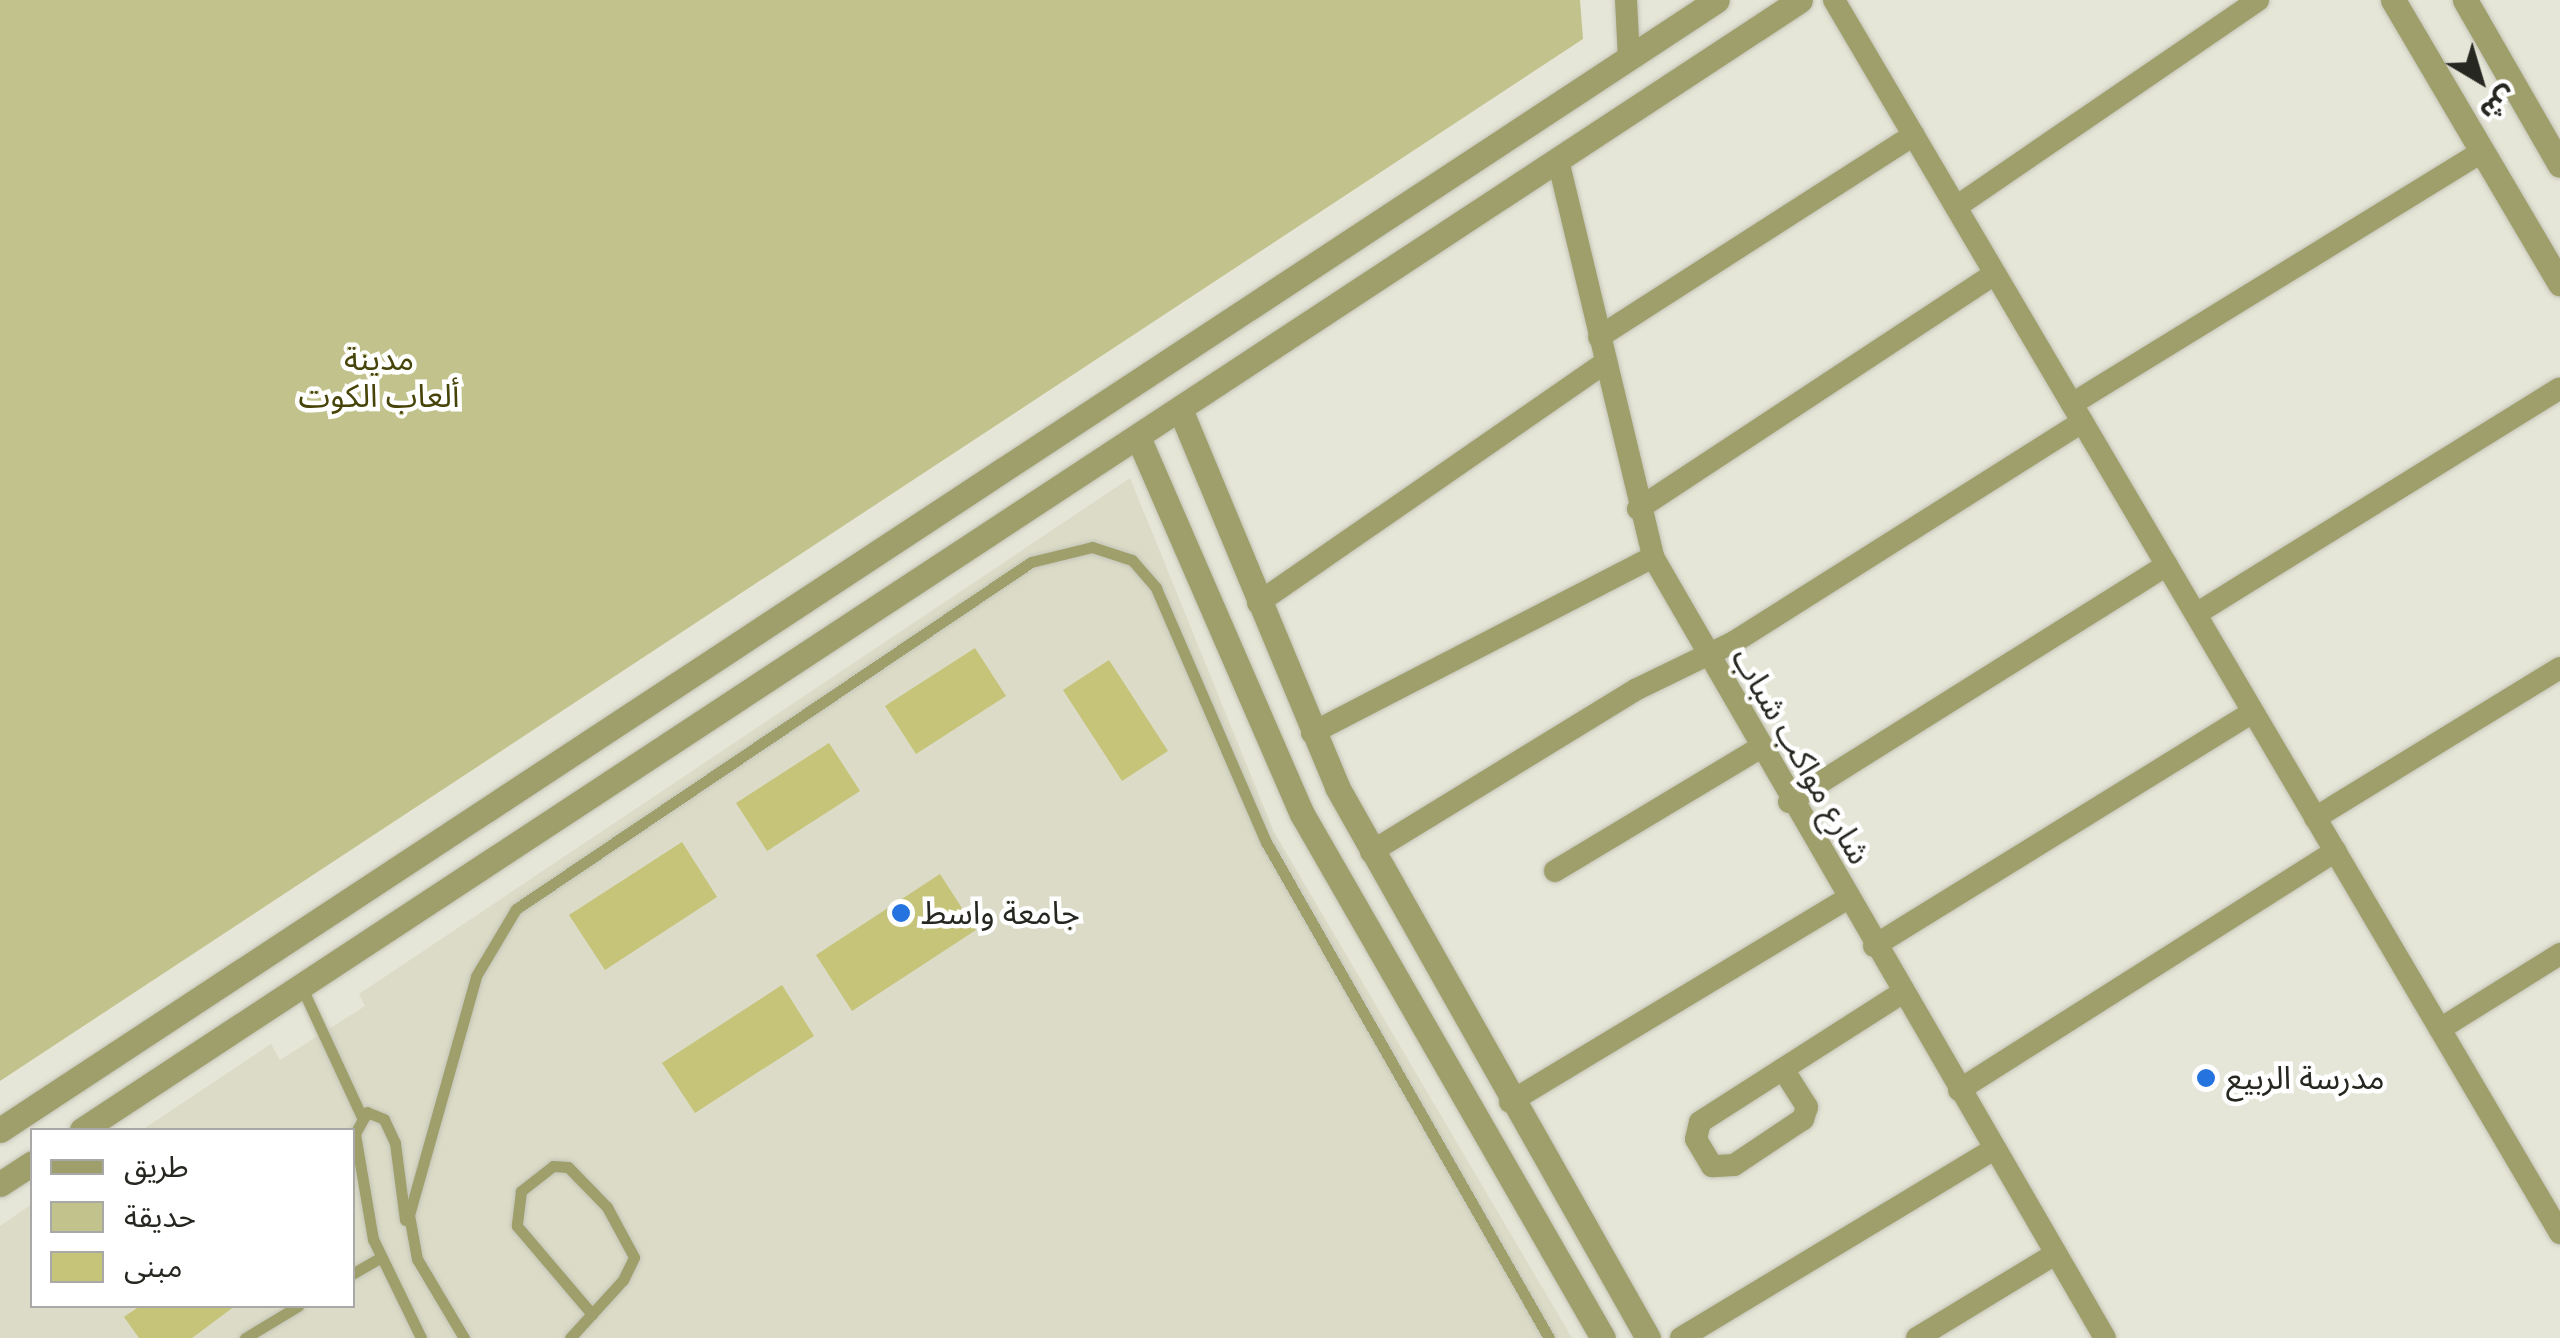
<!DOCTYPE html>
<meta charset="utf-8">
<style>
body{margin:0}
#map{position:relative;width:2560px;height:1338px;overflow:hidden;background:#e6e6d8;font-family:Raleway,"Noto Sans Arabic",sans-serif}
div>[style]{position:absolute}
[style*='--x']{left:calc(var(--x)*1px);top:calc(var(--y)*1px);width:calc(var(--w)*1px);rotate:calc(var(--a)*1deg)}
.built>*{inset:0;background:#dbdbc7}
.green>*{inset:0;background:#c2c28d}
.building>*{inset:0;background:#c5c479}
.roads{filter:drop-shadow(0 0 2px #c3c4b7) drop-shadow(0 0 2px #c3c4b7)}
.service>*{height:11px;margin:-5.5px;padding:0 5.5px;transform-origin:5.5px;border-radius:5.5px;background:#9f9f6b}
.minor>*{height:22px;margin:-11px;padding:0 11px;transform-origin:11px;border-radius:11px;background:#9f9f6b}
.tertiary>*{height:25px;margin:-12.5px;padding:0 12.5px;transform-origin:12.5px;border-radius:12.5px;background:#9f9f6b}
.dots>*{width:28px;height:28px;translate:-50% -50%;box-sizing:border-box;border:5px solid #fff;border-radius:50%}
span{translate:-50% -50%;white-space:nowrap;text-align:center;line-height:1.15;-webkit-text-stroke:9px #fff;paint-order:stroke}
.park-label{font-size:32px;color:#464408}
.street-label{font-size:32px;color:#262721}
.poi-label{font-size:32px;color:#262721}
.left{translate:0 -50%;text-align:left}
.legend{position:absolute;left:30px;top:1128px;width:325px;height:180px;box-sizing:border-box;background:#fff;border:2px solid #a8a9a6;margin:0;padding:12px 18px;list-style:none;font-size:30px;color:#262721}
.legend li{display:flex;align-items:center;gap:20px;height:50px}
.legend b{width:50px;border:2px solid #a8a9a6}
.north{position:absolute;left:2430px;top:30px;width:100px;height:100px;-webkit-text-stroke:8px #fff;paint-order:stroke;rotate:142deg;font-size:28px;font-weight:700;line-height:40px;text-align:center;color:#262721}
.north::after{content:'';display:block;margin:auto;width:35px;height:45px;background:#262721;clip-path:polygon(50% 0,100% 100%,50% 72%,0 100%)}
</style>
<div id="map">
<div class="built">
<i style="clip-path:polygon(1130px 478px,1274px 832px,1572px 1338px,0 1338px,0 1226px,32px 1204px,32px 1306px,352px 1306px,352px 1130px,142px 1130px,271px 1044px,280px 1060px,365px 1006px,359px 994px)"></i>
</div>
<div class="green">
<i style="clip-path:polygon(0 0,1580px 0,1583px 39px,0 1081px)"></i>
</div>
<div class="building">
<i style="clip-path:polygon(975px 648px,1006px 696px,916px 754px,885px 706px)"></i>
<i style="clip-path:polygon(1109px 660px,1168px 751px,1122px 781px,1063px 690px)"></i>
<i style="clip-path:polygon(829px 743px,860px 791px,767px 851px,736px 803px)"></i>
<i style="clip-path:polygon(682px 842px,717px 897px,605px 970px,569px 915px)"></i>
<i style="clip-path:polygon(940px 874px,976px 930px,852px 1011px,816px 955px)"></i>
<i style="clip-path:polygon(782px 985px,814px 1036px,695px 1113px,662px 1063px)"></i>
<i style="clip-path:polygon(140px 1306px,235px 1306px,192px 1338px,139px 1338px,124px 1317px)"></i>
</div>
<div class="roads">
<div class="service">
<i style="--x:302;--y:988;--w:140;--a:65.1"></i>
<i style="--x:405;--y:1220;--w:78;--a:-97.4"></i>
<i style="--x:395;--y:1143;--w:26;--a:-115"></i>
<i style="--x:384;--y:1119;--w:18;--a:-158"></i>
<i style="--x:367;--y:1112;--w:25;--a:119"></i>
<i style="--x:355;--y:1134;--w:107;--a:80.3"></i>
<i style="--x:373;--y:1239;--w:110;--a:64.1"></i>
<i style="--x:352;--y:1274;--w:30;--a:-30"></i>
<i style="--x:245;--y:1338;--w:62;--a:-31.1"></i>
<i style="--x:464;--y:1338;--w:92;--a:-120.7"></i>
<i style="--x:417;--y:1259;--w:45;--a:-100.3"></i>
<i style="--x:409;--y:1215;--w:248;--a:-74.3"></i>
<i style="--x:476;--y:976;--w:78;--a:-59.2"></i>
<i style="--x:516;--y:909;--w:621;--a:-33.97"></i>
<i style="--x:1031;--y:562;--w:63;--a:-13.8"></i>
<i style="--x:1092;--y:547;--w:42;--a:18"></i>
<i style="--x:1132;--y:560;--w:37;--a:49"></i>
<i style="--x:1156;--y:588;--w:277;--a:66.6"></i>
<i style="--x:1266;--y:842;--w:571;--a:60.29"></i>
<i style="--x:570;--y:1338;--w:79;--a:-47.6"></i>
<i style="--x:623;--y:1280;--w:25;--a:-64"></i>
<i style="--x:634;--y:1257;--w:57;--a:-118.4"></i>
<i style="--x:607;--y:1207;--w:56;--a:-134.3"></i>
<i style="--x:568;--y:1167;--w:15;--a:-176"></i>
<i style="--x:553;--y:1166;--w:41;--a:142"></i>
<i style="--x:521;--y:1191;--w:35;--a:97"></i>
<i style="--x:517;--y:1226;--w:116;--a:49.6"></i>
</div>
<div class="minor">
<i style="--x:1626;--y:0;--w:59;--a:87.1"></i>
<i style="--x:1834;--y:0;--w:1431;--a:59.51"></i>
<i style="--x:1558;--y:160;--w:408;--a:76.5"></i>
<i style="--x:1653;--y:557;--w:902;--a:59.94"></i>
<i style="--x:1956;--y:207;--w:366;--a:-34.4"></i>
<i style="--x:1599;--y:337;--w:374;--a:-32.7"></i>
<i style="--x:2072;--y:404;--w:481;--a:-31.6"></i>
<i style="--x:1638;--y:509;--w:427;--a:-33.4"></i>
<i style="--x:1258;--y:603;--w:422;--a:-34.7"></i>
<i style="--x:2196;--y:614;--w:428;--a:-31.8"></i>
<i style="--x:1312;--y:733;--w:384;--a:-27.3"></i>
<i style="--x:1789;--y:802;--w:446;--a:-32.1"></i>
<i style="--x:2315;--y:818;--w:287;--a:-31.5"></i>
<i style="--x:1371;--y:852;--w:312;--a:-31.5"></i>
<i style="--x:1637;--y:689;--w:108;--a:-25.9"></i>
<i style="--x:1734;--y:642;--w:412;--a:-32.3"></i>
<i style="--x:1555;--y:871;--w:237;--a:-31"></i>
<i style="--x:1874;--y:946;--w:445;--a:-31.7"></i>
<i style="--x:2440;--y:1029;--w:142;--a:-32"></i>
<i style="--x:1783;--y:1069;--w:45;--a:57.7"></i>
<i style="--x:1807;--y:1107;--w:13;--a:108"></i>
<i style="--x:1803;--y:1119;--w:83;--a:146.3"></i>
<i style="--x:1734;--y:1165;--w:22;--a:177"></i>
<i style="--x:1712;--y:1166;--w:31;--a:-121"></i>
<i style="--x:1696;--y:1139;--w:17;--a:-77"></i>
<i style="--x:1700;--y:1122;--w:240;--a:-32.6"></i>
<i style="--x:1959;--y:1090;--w:446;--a:-32.4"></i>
<i style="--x:1510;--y:1102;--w:393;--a:-31.1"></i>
<i style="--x:1681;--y:1338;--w:366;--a:-31.1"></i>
<i style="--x:1917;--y:1338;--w:162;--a:-31.3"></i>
</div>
<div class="tertiary">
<i style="--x:2393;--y:0;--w:329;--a:59.5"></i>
<i style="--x:2465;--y:0;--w:190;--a:60.1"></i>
<i style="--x:1180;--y:409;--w:409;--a:67.4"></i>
<i style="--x:1337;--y:787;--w:633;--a:60.56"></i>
<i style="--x:1138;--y:437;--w:411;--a:66.5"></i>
<i style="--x:1302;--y:814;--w:604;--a:60.13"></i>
<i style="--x:0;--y:1130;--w:2055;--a:-33.35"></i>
<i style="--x:82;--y:1130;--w:2056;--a:-33.33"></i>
<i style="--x:0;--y:1184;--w:38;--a:-33"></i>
</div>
</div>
<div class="dots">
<i style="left:901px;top:913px;background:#2573de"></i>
<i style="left:2206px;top:1078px;background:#2573de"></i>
</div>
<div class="park-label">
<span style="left:379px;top:378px">مدينة<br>ألعاب الكوت</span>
</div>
<div class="street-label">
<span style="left:1801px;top:756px;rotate:60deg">شارع مواكب شباب</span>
</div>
<div class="poi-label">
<span class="left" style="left:921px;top:913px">جامعة واسط</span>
<span class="left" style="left:2226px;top:1078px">مدرسة الربيع</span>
</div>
<ul class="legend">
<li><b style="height:12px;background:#9f9f6b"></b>طريق</li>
<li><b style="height:28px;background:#c2c28d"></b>حديقة</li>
<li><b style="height:28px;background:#c5c479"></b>مبنى</li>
</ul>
<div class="north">ش</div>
</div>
